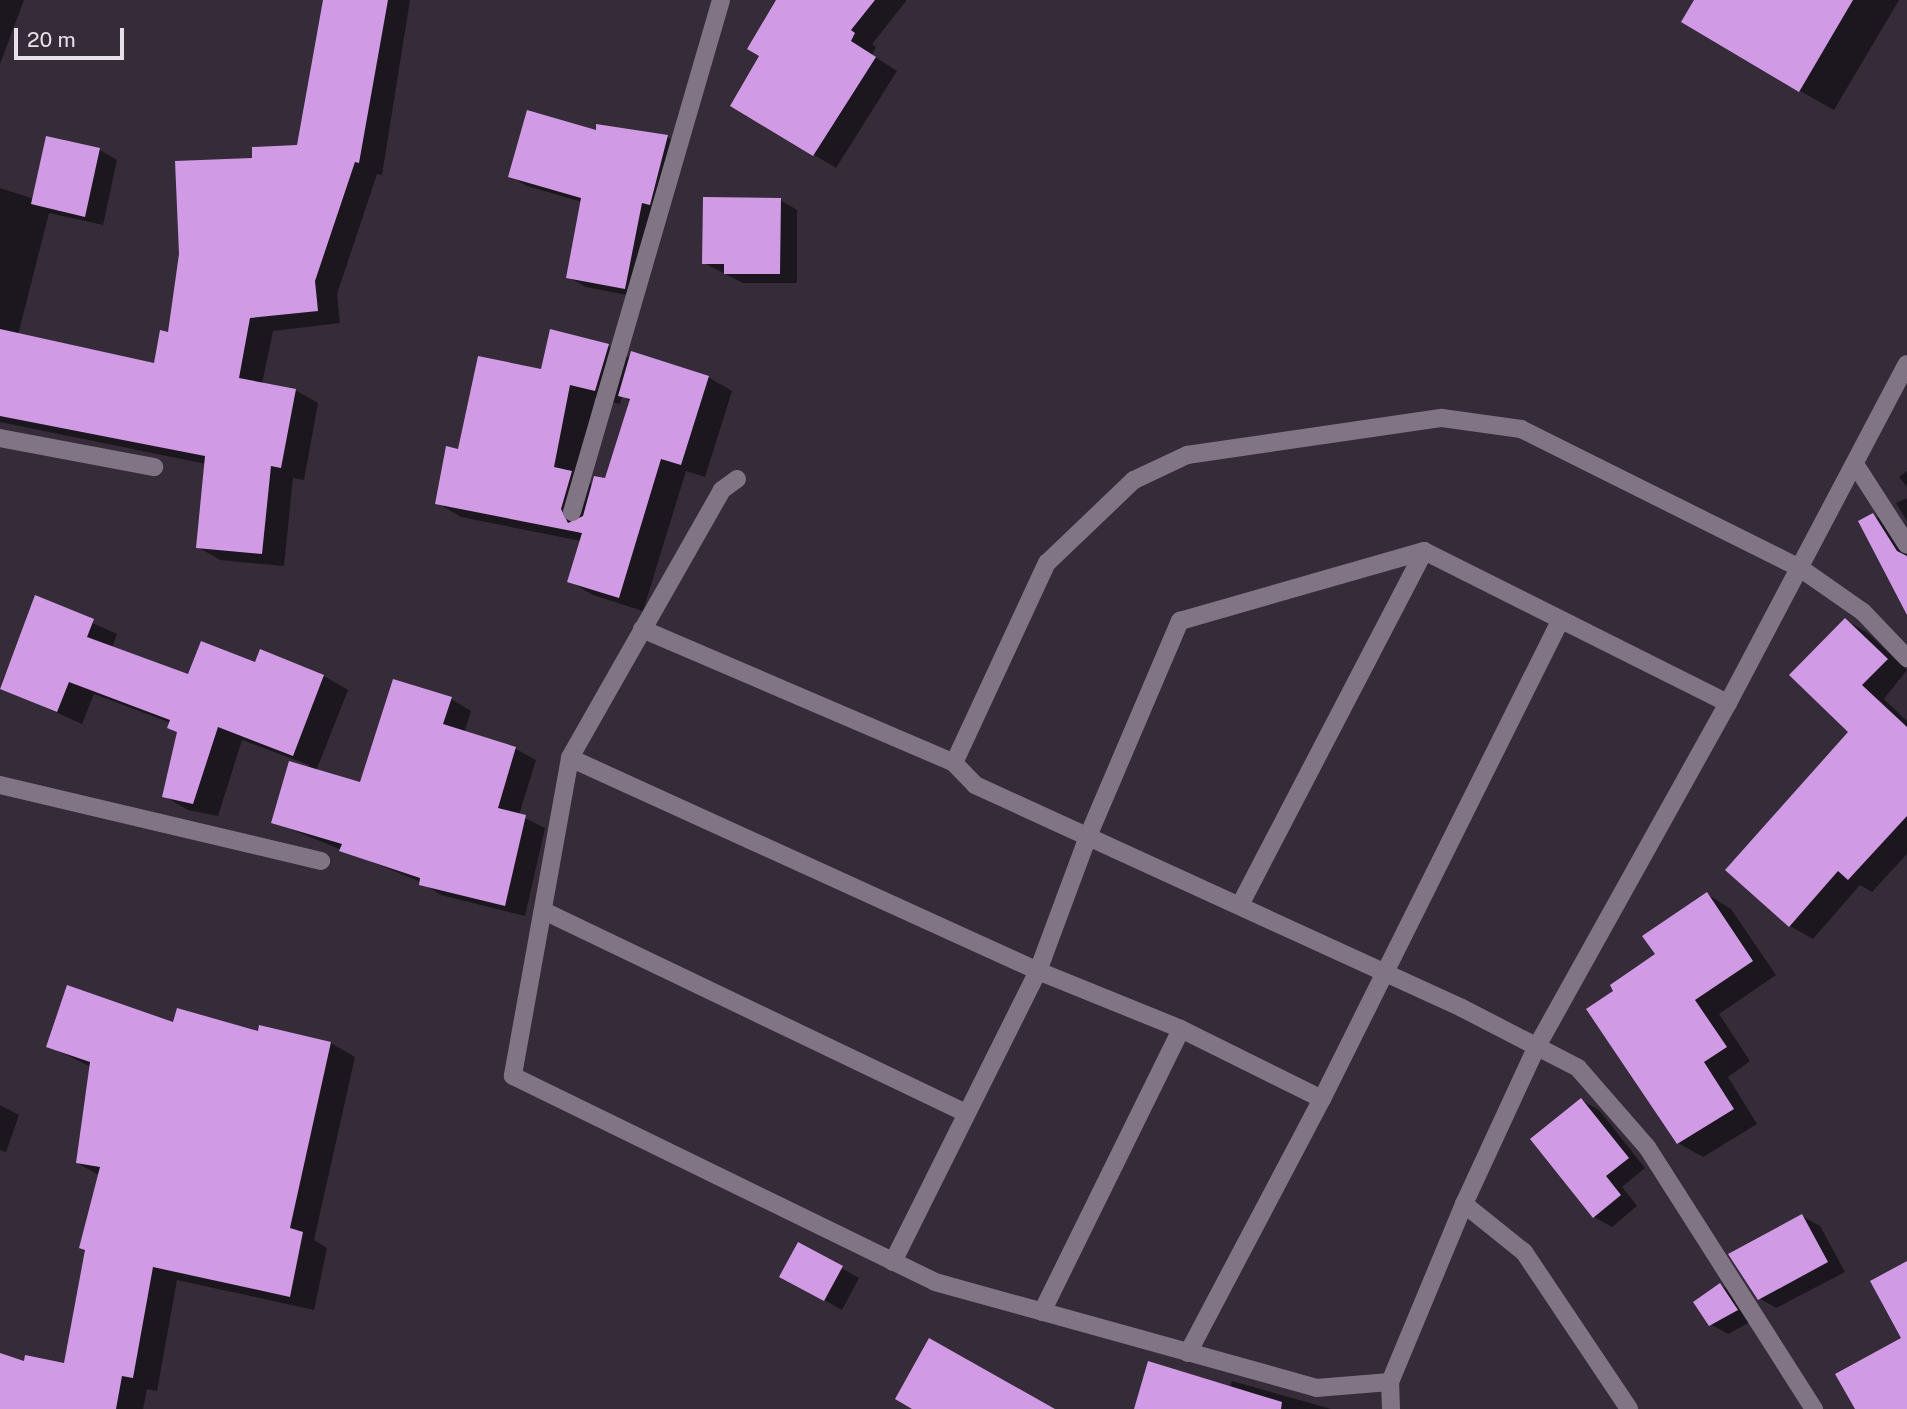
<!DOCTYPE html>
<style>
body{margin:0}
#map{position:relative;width:1907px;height:1409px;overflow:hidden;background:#352b39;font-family:"Public Sans",sans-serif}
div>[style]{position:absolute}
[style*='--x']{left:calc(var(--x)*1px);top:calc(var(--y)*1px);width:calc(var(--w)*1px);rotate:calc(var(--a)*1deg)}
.shadow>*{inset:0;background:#0007}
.building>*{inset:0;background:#d09be4}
.minor>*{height:18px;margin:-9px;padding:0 9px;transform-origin:9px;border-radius:9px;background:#807485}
span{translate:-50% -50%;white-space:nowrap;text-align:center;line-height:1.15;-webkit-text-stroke:7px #352b39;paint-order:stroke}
.scale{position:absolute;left:14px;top:28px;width:110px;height:32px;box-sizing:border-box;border:4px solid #e6e0e9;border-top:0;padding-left:9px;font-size:21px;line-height:24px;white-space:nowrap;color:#e6e0e9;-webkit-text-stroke:5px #352b39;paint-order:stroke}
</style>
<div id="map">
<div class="shadow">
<i style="clip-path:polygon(0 0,24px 0,0 64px)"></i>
<i style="clip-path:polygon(325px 0,410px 0,382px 175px,377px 174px,337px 294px,340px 323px,273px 331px,262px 384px,295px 390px,318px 403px,304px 480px,293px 478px,284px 566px,220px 560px,198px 547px,206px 464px,0 422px,0 188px,34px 199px,100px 150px,117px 160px,103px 225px,49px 213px,18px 335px,155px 365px,254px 159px,298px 146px)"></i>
<i style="clip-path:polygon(778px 0,907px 0,872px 44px,876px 47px,872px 55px,897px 71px,836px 168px,732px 105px,762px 55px)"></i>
<i style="clip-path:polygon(1696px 0,1899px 0,1834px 110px,1800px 91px)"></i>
<i style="clip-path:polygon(597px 132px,667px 137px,684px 147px,642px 298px,586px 287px,568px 277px,582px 202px,527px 186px,510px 176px)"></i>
<i style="clip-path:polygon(780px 200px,797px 210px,797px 283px,743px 283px,704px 263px)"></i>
<i style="clip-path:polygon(evenodd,608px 346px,630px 358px,708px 377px,732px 391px,705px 477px,686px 471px,643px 611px,593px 595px,569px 581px,581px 541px,461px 517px,437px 503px,460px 451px,542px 371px,608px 346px,622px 396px,631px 402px,606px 480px,593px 485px,579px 477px,595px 398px,620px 404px,622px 396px)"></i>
<i style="clip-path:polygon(1907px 471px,1907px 487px,1899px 477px)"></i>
<i style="clip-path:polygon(1907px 498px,1907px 521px,1896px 503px)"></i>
<i style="clip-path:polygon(1873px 515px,1896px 528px,1907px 546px,1907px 611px)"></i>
<i style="clip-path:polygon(36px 598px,117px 634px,112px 648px,189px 676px,256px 665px,261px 652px,324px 676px,348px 690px,316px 771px,362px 784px,451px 699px,471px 711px,464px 733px,516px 749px,536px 760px,519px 815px,545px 828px,525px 916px,441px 895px,421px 882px,273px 822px,309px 765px,242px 740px,218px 816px,188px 810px,164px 796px,179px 732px,171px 723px,94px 694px,82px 724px,0 687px)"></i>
<i style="clip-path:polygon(1845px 620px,1868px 633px,1907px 670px,1884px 699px,1907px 721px,1907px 854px,1872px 892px,1860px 885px,1813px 939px,1790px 926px,1727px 870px,1851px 732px)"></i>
<i style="clip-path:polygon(1707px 894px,1731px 909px,1776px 975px,1719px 1014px,1750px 1061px,1728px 1077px,1757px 1124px,1703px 1157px,1678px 1143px,1615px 991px,1658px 955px)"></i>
<i style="clip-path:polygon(174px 1025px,331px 1043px,355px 1057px,314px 1240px,327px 1248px,314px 1310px,177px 1280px,157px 1391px,147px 1389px,143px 1409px,0 1409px,0 1355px,25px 1363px,66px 1365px,99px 1175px,77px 1163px,91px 1067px,48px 1046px)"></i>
<i style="clip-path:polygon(1581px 1100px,1599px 1110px,1645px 1168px,1622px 1187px,1637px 1206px,1612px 1227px,1594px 1217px)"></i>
<i style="clip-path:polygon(0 1105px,19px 1115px,6px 1152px,0 1150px)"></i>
<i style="clip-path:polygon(1802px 1216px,1820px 1226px,1845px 1272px,1776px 1308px,1759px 1298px)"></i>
<i style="clip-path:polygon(799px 1244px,859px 1278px,842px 1310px,782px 1276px)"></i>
<i style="clip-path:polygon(1720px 1285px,1738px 1295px,1754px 1320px,1728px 1334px,1710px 1324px)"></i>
<i style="clip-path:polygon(1232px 1381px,1331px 1409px,1136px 1409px,1230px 1388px)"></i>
</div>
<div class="building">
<i style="clip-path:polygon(323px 0,388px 0,359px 163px,355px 162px,315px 281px,318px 311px,250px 318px,239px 378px,296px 389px,281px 468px,271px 466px,262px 554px,196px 548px,205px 456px,0 416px,0 329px,154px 363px,160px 330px,168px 332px,179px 254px,175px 161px,252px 158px,252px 147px,297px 145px)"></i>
<i style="clip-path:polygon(776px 0,875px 0,851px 30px,855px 33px,851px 41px,876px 57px,813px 156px,730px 106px,759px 56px,747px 49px)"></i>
<i style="clip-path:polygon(1694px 0,1853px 0,1799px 92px,1681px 22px)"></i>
<i style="clip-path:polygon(527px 110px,596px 130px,596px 124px,668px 135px,650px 205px,642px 203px,625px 289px,566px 278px,581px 198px,508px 177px)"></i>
<i style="clip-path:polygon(46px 136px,100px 148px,85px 217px,31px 204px)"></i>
<i style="clip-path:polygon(703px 197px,781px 198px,780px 274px,724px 274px,724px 264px,702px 264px)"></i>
<i style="clip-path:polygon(550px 329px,609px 344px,595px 391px,570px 385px,554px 467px,572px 471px,561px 509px,568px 523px,583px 516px,594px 476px,605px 478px,630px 399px,618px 396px,631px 351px,709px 376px,681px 465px,661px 459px,619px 598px,567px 582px,582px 533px,435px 504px,446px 446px,458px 449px,478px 356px,541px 369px)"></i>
<i style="clip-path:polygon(1873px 513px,1897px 551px,1907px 556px,1907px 615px,1858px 521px)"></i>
<i style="clip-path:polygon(35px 595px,94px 619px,87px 637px,188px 674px,201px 641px,255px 662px,260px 649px,324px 675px,293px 756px,218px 727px,193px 804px,162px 797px,177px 732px,167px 728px,170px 720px,69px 682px,57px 712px,0 689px)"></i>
<i style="clip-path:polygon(1845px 618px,1888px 659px,1862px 685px,1907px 727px,1907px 816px,1848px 880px,1838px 871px,1789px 927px,1725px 870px,1848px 732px,1789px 675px)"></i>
<i style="clip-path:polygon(393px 679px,452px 697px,443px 724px,516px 747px,498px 808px,526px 815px,505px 906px,419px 885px,420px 878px,339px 851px,342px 844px,271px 823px,289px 761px,360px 782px)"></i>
<i style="clip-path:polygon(1707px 892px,1753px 961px,1695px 1000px,1727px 1047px,1704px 1062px,1734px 1109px,1677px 1144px,1586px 1009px,1613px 991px,1610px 985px,1655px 954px,1642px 936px)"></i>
<i style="clip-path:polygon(67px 985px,173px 1022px,177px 1008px,258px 1031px,259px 1025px,331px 1042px,290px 1228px,303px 1232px,290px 1297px,153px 1267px,133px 1378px,122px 1376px,116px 1409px,0 1409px,0 1353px,24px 1361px,25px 1355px,64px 1363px,85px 1250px,79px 1248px,100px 1167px,76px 1163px,90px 1062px,46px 1047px)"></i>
<i style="clip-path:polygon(1581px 1098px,1629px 1158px,1606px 1176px,1621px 1195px,1593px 1218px,1530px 1139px)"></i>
<i style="clip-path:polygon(1802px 1214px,1828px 1262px,1758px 1300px,1728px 1254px)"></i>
<i style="clip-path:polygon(798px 1242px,843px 1266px,824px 1301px,779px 1277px)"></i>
<i style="clip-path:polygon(1907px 1261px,1907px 1409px,1855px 1409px,1835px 1374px,1901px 1338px,1870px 1281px)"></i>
<i style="clip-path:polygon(1720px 1283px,1738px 1310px,1709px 1326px,1693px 1302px)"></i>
<i style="clip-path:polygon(929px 1338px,1055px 1409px,912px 1409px,895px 1399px)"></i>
<i style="clip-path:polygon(1148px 1361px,1282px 1402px,1281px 1409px,1134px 1409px)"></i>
</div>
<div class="minor">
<i style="--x:0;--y:438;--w:157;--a:10.7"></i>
<i style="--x:1855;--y:464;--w:96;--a:57.3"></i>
<i style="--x:737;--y:479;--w:19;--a:144"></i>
<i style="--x:722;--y:490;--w:308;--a:119.6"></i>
<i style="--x:570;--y:758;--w:323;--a:100.2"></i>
<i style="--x:513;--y:1076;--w:470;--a:26"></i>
<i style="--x:935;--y:1282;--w:395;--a:15.5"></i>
<i style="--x:1316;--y:1388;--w:74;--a:-4.6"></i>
<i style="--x:572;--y:512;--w:533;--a:-73.77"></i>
<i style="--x:642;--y:629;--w:340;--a:23.2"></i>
<i style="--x:954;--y:763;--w:221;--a:-65.1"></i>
<i style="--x:1047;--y:563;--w:120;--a:-43.7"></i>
<i style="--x:1134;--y:480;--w:59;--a:-25.3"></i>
<i style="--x:1187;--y:455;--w:258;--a:-8.3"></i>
<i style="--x:1442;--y:418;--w:80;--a:7.9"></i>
<i style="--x:1521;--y:429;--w:312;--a:26.5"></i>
<i style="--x:1800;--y:568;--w:77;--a:34.9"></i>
<i style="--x:1863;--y:612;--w:64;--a:46.3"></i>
<i style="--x:570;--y:758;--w:514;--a:24.47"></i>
<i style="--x:1038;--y:971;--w:325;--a:116.5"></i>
<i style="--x:954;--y:763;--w:30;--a:46"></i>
<i style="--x:975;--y:785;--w:536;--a:24.6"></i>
<i style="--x:1462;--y:1008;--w:131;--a:27.3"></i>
<i style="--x:1578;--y:1068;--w:105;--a:48.9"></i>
<i style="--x:1647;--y:1147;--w:311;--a:57.5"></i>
<i style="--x:0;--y:785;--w:330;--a:13.3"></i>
<i style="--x:1240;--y:905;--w:399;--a:-62.5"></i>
<i style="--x:544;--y:911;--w:468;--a:25.6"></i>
<i style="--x:1322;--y:1099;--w:534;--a:-63.53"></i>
<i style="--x:1464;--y:1204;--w:77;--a:38.7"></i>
<i style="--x:1524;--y:1252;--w:189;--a:56.2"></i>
<i style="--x:1042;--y:1312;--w:315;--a:-63.8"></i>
<i style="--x:1188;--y:1353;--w:287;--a:-62.2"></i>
<i style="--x:1322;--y:1099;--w:157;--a:-153.6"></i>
<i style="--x:1181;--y:1029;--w:154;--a:-157.9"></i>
<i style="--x:1038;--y:971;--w:146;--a:-69.6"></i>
<i style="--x:1089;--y:834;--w:232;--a:-66.9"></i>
<i style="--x:1180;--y:621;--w:254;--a:-16"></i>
<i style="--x:1424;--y:551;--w:340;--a:26.6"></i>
<i style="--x:1391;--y:1409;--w:27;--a:-92"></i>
<i style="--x:1390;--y:1382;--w:193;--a:-67.4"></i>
<i style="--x:1464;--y:1204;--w:172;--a:-65.2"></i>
<i style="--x:1536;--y:1048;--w:395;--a:-60.9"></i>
<i style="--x:1728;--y:703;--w:383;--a:-62.2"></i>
</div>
<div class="scale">20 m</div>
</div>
